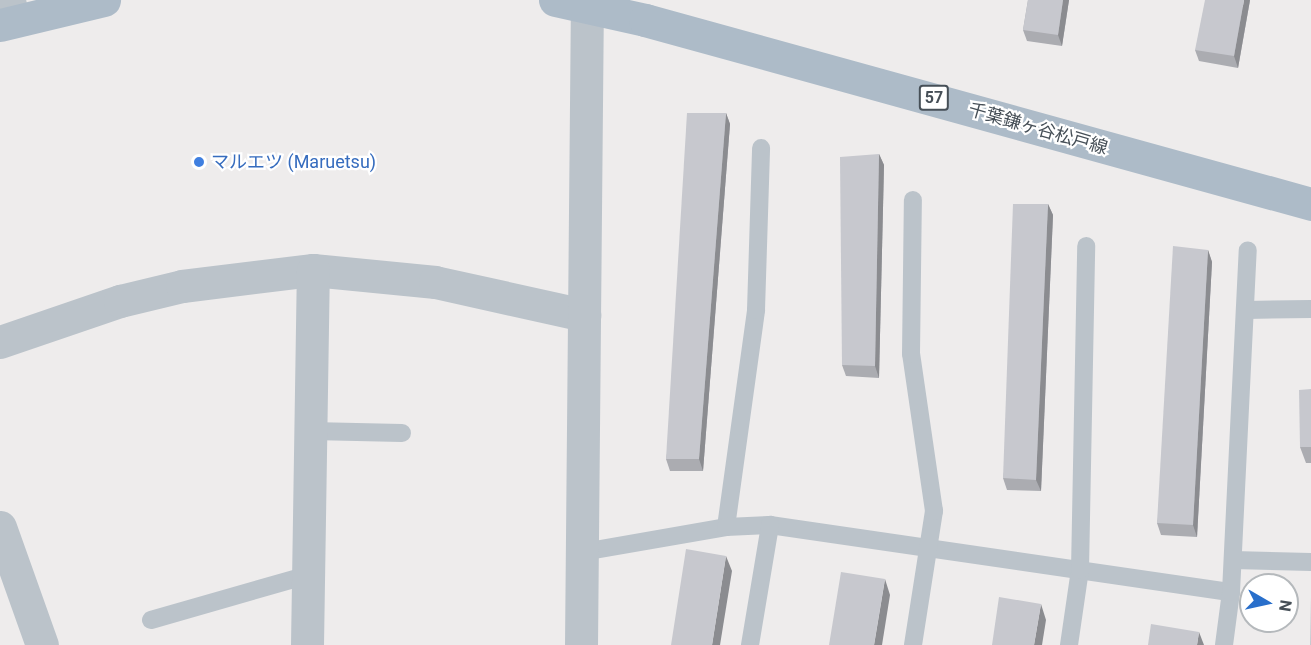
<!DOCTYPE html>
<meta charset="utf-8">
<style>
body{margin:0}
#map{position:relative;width:1311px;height:645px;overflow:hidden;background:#eeecec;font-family:Roboto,"Noto Sans JP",sans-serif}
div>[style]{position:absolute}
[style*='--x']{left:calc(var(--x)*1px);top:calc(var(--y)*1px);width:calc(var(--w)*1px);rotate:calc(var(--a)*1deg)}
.lane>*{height:18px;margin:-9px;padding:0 9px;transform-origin:9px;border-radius:9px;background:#bbc3ca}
.street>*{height:33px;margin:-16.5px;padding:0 16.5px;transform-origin:16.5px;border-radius:16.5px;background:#bbc3ca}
.primary>*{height:33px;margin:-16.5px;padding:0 16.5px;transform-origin:16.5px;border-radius:16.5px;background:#adbbc8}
.wall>*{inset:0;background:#abacb1}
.shaded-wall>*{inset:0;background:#8b8c90}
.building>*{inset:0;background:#c7c8ce}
.dots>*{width:16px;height:16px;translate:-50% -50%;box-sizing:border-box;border:3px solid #fff;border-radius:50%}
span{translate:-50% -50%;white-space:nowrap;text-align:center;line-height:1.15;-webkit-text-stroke:4.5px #fff;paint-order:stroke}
.shield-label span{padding:2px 4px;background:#fff;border:2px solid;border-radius:4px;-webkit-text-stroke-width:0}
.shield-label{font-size:16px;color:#464f57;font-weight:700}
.street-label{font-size:18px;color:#464f57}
.shop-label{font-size:18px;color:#366cbe}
.left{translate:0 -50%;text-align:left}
.north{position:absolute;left:1239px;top:573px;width:60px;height:60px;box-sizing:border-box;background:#fff;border:2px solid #b5b9bc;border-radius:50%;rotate:99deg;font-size:16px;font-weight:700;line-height:24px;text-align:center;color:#464f57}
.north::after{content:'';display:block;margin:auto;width:21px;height:27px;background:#296fcb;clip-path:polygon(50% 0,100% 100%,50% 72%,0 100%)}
</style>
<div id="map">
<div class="lane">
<i style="--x:1246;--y:310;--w:65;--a:-0.9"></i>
<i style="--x:311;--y:431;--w:91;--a:1.3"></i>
<i style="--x:726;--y:527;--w:219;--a:-82.1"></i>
<i style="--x:756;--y:310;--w:162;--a:-88.2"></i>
<i style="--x:583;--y:552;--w:145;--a:-9.9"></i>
<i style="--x:726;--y:527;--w:44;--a:-2.6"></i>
<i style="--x:770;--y:525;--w:466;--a:8.3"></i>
<i style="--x:1233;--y:560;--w:78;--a:1.5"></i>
<i style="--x:151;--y:620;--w:163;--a:-16"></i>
<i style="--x:750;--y:645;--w:122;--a:-80.5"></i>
<i style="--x:913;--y:645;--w:136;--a:-81.1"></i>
<i style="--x:934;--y:511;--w:159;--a:-98.3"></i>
<i style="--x:911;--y:354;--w:154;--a:-89.3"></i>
<i style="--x:1069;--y:645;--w:76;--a:-81.7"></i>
<i style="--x:1080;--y:570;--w:324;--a:-88.9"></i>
<i style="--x:1224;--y:645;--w:53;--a:-82.5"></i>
<i style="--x:1231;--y:592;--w:342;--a:-87.2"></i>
</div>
<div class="street">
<i style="--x:9;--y:0;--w:20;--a:79"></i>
<i style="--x:0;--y:342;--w:127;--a:-18.9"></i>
<i style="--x:120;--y:301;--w:64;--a:-13.6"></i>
<i style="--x:182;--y:286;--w:132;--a:-7"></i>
<i style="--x:313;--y:270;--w:123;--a:5.6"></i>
<i style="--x:435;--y:282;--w:153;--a:12.5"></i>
<i style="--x:0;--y:527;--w:125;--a:70.4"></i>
<i style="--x:307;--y:645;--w:375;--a:-89.1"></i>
<i style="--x:581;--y:645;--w:645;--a:-89.47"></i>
</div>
<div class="primary">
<i style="--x:555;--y:0;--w:92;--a:12.5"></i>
<i style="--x:645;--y:20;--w:691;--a:15.44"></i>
<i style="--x:0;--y:25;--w:107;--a:-13.5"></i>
</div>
<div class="wall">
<i style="clip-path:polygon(1028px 0,1069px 0,1062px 46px,1027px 41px,1023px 30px)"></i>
<i style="clip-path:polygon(1250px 0,1238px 68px,1199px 61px,1195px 50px)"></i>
<i style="clip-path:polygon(726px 113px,730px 124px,703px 471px,670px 471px,666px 459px)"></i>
<i style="clip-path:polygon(879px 154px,884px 165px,879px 378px,846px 376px,842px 365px)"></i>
<i style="clip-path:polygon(1048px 204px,1053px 215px,1041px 491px,1007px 490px,1003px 478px)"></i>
<i style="clip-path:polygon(1208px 250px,1212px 262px,1197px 537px,1161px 535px,1157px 523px)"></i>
<i style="clip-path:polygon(1311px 389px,1311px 463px,1306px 463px,1300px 447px)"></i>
</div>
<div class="shaded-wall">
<i style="clip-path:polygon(1063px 0,1069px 0,1062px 46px,1058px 35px)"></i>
<i style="clip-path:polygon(1244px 0,1250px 0,1238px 68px,1234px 56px)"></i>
<i style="clip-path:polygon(726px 113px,730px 124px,703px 471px,699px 459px)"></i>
<i style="clip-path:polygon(879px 154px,884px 165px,879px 378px,875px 366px)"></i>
<i style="clip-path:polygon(1048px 204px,1053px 215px,1041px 491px,1036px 480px)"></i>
<i style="clip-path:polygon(1208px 250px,1212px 262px,1197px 537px,1193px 525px)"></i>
<i style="clip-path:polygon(726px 556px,732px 571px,720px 645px,712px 645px)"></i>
<i style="clip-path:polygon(885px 579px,890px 595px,882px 645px,874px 645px)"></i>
<i style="clip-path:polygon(1041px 604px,1046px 620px,1042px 645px,1034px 645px)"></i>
<i style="clip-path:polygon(1199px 632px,1204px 645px,1197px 645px)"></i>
</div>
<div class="building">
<i style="clip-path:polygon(1028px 0,1063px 0,1058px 35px,1023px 30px)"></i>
<i style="clip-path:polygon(1205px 0,1244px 0,1234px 56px,1195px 50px)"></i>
<i style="clip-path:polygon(687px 113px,726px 113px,699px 459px,666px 459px)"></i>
<i style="clip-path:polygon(879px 154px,875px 366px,842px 365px,840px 157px)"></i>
<i style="clip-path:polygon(1013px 204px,1048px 204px,1036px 480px,1003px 478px)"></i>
<i style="clip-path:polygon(1173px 246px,1208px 250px,1193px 525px,1157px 523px)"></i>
<i style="clip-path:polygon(1311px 389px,1311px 447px,1300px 447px,1299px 390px)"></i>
<i style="clip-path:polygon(686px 549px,726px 556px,712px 645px,671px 645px)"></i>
<i style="clip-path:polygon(841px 572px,885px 579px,874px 645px,829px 645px)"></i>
<i style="clip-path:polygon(999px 597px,1041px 604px,1034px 645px,992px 645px)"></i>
<i style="clip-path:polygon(1311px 597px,1311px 645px,1310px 645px)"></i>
<i style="clip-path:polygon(1151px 624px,1199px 632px,1197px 645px,1148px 645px)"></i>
</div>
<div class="dots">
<i style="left:199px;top:162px;background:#3f7fe0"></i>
</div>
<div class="shield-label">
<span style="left:934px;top:98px">57</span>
</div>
<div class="street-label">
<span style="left:1038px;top:129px;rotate:16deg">千葉鎌ヶ谷松戸線</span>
</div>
<div class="shop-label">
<span class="left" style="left:211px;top:162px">マルエツ (Maruetsu)</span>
</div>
<div class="north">N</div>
</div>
